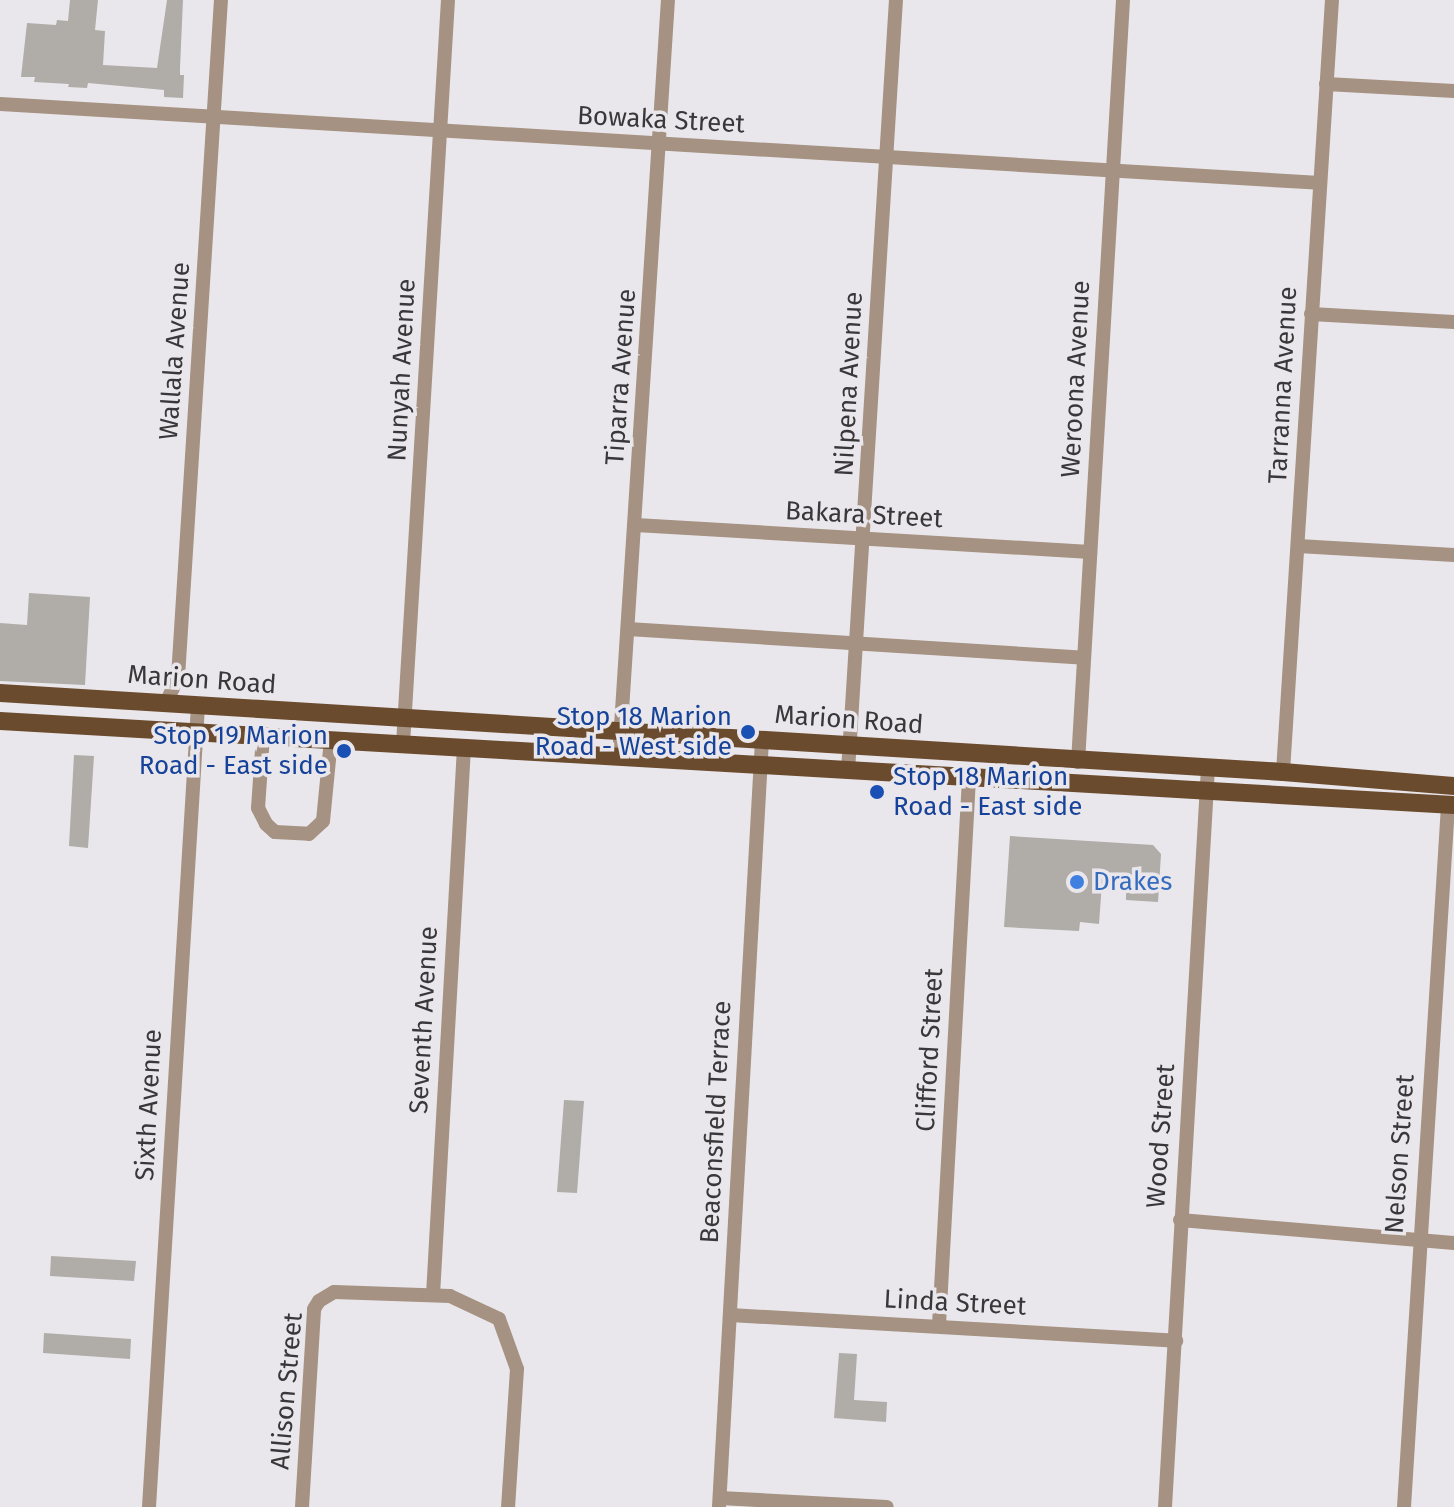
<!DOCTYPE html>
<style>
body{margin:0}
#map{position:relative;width:1454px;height:1507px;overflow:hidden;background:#eae7ec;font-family:"Fira Sans",sans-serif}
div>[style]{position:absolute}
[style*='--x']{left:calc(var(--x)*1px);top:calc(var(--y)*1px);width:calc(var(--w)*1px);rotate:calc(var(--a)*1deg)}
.building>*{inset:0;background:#b0aca8}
.minor>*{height:14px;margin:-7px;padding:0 7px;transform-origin:7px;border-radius:7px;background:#a59282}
.major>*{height:18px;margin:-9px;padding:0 9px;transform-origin:9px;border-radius:9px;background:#6b4b2e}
.dots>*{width:22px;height:22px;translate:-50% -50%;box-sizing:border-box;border:4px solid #eae7ec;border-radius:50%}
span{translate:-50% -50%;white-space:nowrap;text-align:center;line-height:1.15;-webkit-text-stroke:7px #eae7ec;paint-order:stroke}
.street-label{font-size:26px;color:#383739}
.transit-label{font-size:26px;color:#164399}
.right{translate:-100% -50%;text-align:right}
.left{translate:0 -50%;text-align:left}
.shop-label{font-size:26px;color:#366cbe}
</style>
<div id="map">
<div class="building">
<i style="clip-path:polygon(70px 0,98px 0,95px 30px,105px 31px,103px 65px,157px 68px,167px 0,183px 0,180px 68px,180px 75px,184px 75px,183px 98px,164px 97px,164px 90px,88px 83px,87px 88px,68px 87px,69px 84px,34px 82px,35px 77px,21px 77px,27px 23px,56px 25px,57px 20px,68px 21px)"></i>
<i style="clip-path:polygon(29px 593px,90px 597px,85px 685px,0 681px,0 623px,27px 625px)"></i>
<i style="clip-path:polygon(74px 755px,94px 756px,88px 848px,69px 846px)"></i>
<i style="clip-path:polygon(1010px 836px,1153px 845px,1161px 854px,1158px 902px,1126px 900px,1126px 884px,1102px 883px,1099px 924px,1080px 922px,1079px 931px,1004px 927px)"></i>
<i style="clip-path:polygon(564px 1100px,584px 1101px,577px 1193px,557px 1192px)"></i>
<i style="clip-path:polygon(51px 1256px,136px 1261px,134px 1281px,50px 1276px)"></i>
<i style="clip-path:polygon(44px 1333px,131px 1339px,130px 1359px,43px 1353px)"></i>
<i style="clip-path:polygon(839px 1353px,857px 1354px,854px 1400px,887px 1402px,886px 1422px,834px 1418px)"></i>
</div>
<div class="minor">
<i style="--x:1326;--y:84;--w:128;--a:3.1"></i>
<i style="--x:0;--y:104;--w:1322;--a:3.42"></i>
<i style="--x:1311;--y:314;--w:143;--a:3.2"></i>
<i style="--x:636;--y:525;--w:455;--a:3.4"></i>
<i style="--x:1298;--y:546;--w:156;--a:3.3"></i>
<i style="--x:628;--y:629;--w:457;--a:3.6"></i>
<i style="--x:166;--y:703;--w:29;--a:-65"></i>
<i style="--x:178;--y:677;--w:678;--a:-86.37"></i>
<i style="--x:263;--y:735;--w:73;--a:93.9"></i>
<i style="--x:258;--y:808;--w:18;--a:63"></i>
<i style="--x:266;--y:824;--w:12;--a:42"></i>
<i style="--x:275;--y:832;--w:34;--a:3"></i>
<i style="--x:309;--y:834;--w:19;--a:-43"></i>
<i style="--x:323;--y:821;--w:82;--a:-84.4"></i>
<i style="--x:403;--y:744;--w:745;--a:-86.54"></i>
<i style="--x:619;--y:757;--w:759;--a:-86.3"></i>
<i style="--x:1078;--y:762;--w:763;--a:-86.62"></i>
<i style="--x:848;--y:771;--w:772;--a:-86.44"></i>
<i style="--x:1283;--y:772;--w:774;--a:-86.37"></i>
<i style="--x:1180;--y:1220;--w:275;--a:4.8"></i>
<i style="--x:433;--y:1295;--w:549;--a:-86.76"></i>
<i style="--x:730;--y:1315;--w:447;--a:3.3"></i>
<i style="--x:939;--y:1325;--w:548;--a:-86.86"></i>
<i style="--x:720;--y:1498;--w:167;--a:3.1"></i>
<i style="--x:149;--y:1507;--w:803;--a:-86.5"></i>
<i style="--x:302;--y:1507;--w:198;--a:-86.5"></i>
<i style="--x:314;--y:1309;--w:9;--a:-58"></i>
<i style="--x:319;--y:1301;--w:17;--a:-31"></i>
<i style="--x:334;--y:1292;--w:116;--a:2"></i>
<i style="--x:450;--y:1296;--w:54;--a:25.1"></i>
<i style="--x:499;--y:1319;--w:53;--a:70.2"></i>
<i style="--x:517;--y:1369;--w:138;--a:93.7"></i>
<i style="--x:719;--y:1507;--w:768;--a:-86.79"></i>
<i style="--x:1165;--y:1507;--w:740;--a:-86.67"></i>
<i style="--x:1404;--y:1507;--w:703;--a:-86.41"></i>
</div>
<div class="major">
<i style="--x:0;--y:693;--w:1285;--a:3.52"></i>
<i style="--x:1283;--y:772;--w:172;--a:4.7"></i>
<i style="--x:0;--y:721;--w:1456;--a:3.31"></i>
</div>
<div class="dots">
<i style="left:748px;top:732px;background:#1a4fb4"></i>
<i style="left:344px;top:751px;background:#1a4fb4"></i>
<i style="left:877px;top:792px;background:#1a4fb4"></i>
<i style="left:1077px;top:882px;background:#3f7fe0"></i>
</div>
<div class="street-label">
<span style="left:661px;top:120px;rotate:3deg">Bowaka Street</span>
<span style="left:175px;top:351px;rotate:-86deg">Wallala Avenue</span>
<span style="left:402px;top:370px;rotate:-87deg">Nunyah Avenue</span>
<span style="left:621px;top:377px;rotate:-86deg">Tiparra Avenue</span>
<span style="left:1076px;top:379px;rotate:-87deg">Weroona Avenue</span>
<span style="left:849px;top:384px;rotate:-87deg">Nilpena Avenue</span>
<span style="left:1283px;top:385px;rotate:-87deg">Tarranna Avenue</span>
<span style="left:864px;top:515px;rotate:3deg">Bakara Street</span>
<span style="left:202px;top:680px;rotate:4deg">Marion Road</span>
<span style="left:849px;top:720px;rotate:4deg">Marion Road</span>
<span style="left:424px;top:1020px;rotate:-87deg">Seventh Avenue</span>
<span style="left:930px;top:1050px;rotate:-87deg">Clifford Street</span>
<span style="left:149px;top:1105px;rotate:-87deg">Sixth Avenue</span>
<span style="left:716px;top:1122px;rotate:-87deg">Beaconsfield Terrace</span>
<span style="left:1161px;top:1136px;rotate:-86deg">Wood Street</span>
<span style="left:1400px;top:1154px;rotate:-86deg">Nelson Street</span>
<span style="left:955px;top:1303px;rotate:3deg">Linda Street</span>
<span style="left:287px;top:1391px;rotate:-85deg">Allison Street</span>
</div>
<div class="transit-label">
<span class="right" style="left:732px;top:732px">Stop 18 Marion<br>Road - West side</span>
<span class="right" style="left:328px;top:751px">Stop 19 Marion<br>Road - East side</span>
<span class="left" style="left:893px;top:792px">Stop 18 Marion<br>Road - East side</span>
</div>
<div class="shop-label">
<span class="left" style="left:1093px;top:882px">Drakes</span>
</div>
</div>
